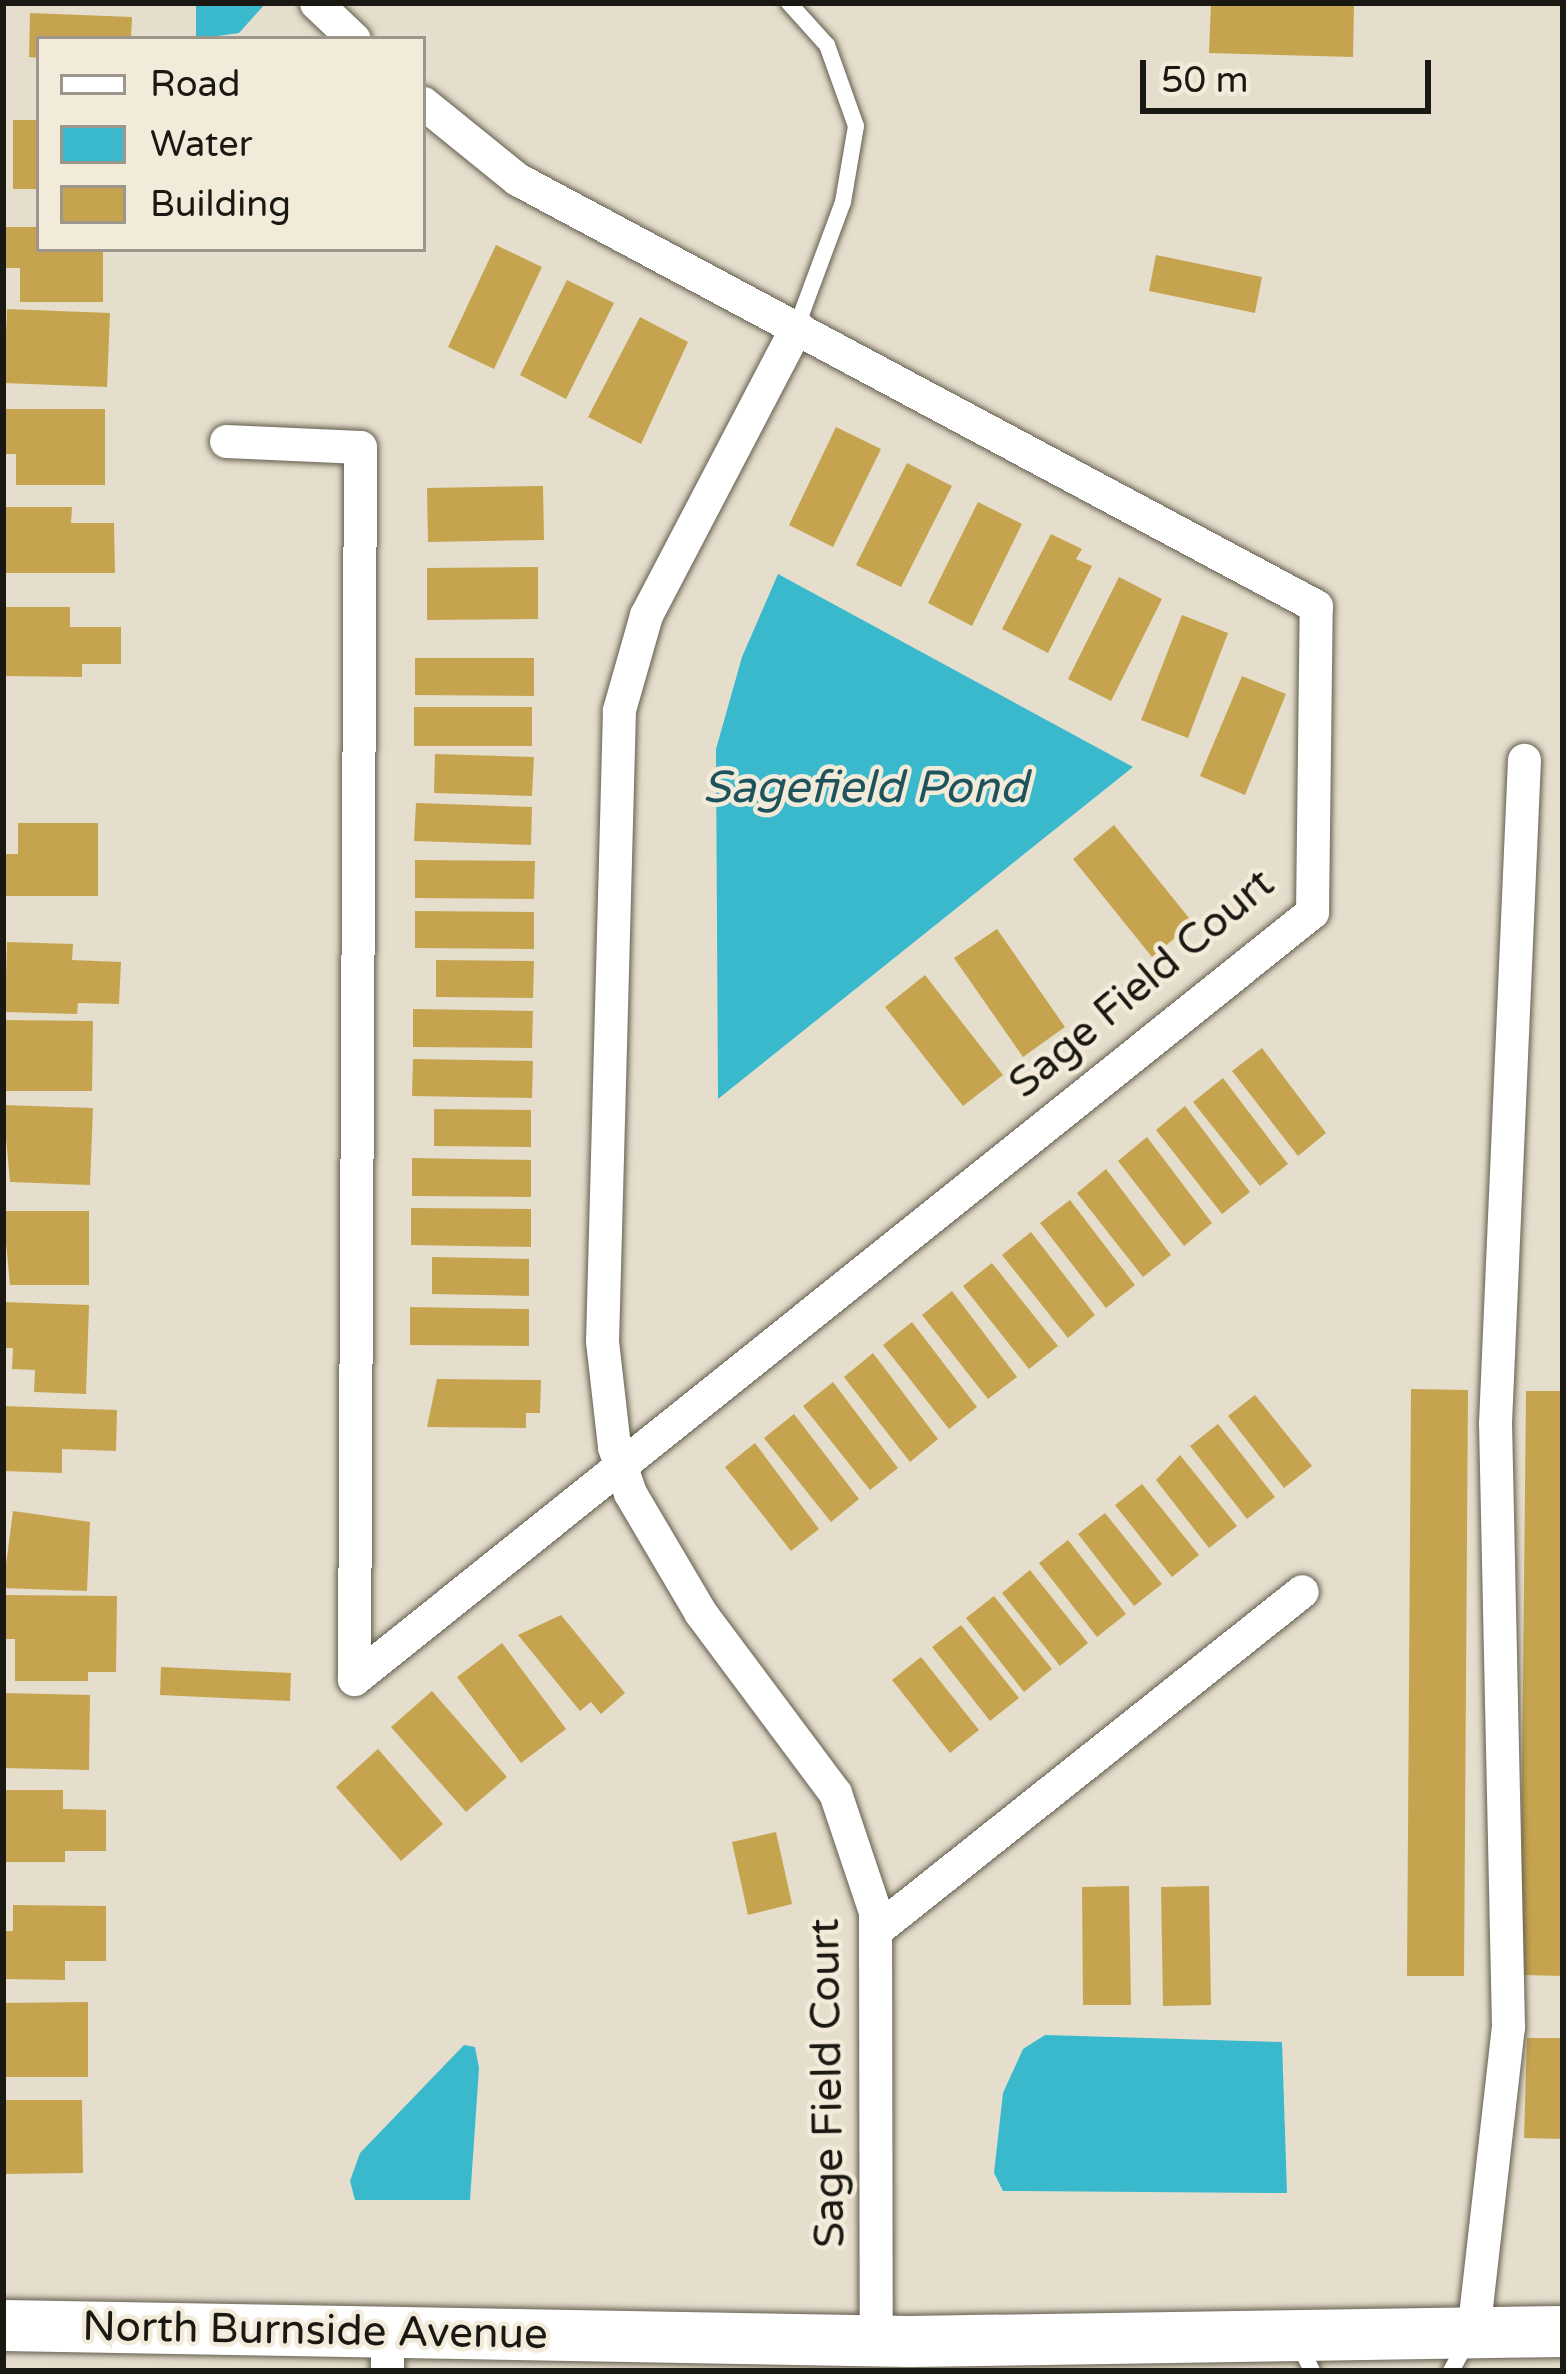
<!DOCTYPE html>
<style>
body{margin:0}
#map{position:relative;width:1566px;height:2374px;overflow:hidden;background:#e5decd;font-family:"Varela Round",sans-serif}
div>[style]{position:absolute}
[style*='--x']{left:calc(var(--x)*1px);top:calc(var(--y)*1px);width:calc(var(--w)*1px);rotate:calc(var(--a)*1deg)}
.water>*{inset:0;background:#3ab9cd}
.building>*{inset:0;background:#c6a44f}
.roads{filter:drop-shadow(0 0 3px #635d4e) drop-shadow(0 0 3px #635d4e)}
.lane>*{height:16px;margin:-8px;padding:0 8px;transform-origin:8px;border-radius:8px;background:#fff}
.street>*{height:33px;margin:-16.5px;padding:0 16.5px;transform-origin:16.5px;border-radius:16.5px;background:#fff}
.primary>*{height:51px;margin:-25.5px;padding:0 25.5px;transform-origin:25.5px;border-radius:25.5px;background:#fff}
span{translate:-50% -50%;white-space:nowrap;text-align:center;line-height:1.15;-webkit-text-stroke:9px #f3ebda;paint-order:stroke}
.street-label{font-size:42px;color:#1a1812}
.water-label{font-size:45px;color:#1f535c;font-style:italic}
.frame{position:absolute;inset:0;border:6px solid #1a1812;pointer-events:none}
.legend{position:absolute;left:36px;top:36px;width:390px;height:216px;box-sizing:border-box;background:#f3ebda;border:3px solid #9c978a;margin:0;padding:15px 21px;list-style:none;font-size:36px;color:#1a1812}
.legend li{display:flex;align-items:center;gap:24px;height:60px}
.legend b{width:60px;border:3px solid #9c978a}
.scale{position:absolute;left:1140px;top:60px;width:291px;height:54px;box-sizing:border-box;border:6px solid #1a1812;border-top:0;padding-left:15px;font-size:36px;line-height:42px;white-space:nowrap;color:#1a1812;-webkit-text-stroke:9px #f3ebda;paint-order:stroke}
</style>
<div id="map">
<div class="water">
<i style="clip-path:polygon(196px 3px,266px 3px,239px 33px,196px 39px)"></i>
<i style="clip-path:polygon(778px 574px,1133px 767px,718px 1099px,716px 749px,742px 657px)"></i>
<i style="clip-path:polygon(1045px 2035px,1282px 2042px,1287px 2193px,1003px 2191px,994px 2173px,1003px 2093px,1023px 2049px)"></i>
<i style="clip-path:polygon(464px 2045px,475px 2047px,479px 2068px,470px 2200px,355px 2200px,350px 2181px,360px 2153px)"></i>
</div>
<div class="building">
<i style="clip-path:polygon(1211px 3px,1354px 3px,1353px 57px,1209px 53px)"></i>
<i style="clip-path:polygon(30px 13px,132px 17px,131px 39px,39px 39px,39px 58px,29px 57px)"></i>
<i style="clip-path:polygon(13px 120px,39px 120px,39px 189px,13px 189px)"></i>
<i style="clip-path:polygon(3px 227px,39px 227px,39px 249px,103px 249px,103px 302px,20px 302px,20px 268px,3px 268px)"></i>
<i style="clip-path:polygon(496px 245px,542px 267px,494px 369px,448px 347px)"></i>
<i style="clip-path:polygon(1156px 255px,1262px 277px,1255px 313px,1149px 291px)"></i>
<i style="clip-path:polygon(567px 280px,614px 303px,566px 399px,520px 375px)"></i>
<i style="clip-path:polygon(7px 309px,110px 313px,107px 387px,4px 383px)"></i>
<i style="clip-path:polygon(640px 317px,688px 342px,641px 444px,588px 417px)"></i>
<i style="clip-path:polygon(3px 409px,105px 409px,105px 485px,16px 485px,16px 454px,3px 454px)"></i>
<i style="clip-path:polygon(836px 427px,881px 449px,833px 547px,789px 525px)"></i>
<i style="clip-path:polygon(907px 463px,952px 486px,901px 587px,856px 565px)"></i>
<i style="clip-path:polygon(543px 486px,544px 540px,428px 542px,427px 488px)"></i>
<i style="clip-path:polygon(978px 502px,1022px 524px,972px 626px,928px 603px)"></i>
<i style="clip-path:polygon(3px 507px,72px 507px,71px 523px,114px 523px,115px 573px,3px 573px)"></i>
<i style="clip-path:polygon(1051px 534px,1082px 549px,1076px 559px,1092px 566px,1048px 653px,1002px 629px)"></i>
<i style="clip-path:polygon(538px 567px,538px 619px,427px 620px,427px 568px)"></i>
<i style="clip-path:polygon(1119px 577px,1162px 599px,1111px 701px,1068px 679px)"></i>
<i style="clip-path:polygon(3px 607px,70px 607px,70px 627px,121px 627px,121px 664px,82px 664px,82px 677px,3px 676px)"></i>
<i style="clip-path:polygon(1182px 615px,1228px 633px,1188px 738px,1141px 720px)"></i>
<i style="clip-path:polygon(415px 658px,534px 658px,534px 696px,415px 695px)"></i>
<i style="clip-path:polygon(1242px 676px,1286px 694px,1245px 795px,1200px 776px)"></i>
<i style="clip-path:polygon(414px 707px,532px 707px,532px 746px,414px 746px)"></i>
<i style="clip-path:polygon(435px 754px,534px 757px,532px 796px,434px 793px)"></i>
<i style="clip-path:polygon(416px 803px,532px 807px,531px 845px,414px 841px)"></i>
<i style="clip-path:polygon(18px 823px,98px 823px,98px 896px,3px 896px,3px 854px,18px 854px)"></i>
<i style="clip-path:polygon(1114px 825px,1193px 923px,1152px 957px,1073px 859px)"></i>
<i style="clip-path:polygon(415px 860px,535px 861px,534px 899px,415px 898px)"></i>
<i style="clip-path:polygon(415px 911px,534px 912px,534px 949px,415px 948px)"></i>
<i style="clip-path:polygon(997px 929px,1065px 1027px,1023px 1057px,954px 958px)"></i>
<i style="clip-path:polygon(7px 942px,73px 944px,72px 960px,121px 962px,119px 1004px,78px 1003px,77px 1014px,5px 1012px)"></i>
<i style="clip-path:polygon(436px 960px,534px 961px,533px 998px,436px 997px)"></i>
<i style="clip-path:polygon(925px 975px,1003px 1075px,963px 1106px,885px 1007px)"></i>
<i style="clip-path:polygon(413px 1009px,533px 1011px,532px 1048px,413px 1047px)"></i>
<i style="clip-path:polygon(3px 1020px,93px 1021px,92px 1091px,3px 1091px)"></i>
<i style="clip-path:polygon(1262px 1048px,1326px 1133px,1298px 1156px,1232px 1071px)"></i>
<i style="clip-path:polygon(413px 1059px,533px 1061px,532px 1098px,412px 1096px)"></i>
<i style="clip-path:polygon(1223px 1078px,1288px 1164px,1260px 1186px,1193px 1102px)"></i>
<i style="clip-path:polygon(3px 1105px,93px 1108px,90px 1185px,10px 1182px)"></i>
<i style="clip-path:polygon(1185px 1106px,1250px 1192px,1222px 1214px,1156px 1130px)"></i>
<i style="clip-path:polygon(434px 1109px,531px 1110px,531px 1147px,434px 1146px)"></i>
<i style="clip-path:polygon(1147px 1137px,1212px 1223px,1184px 1246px,1118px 1161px)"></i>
<i style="clip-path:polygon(412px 1158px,531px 1160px,531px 1197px,412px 1196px)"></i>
<i style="clip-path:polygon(1106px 1169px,1171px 1255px,1143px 1277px,1077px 1193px)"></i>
<i style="clip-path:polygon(1070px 1200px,1135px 1285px,1106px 1308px,1040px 1223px)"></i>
<i style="clip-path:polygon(411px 1208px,531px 1209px,531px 1247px,411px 1245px)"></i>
<i style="clip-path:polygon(3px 1211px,89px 1211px,89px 1285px,10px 1285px)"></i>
<i style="clip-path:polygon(1031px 1232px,1095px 1315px,1068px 1338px,1002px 1255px)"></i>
<i style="clip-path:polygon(432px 1257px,529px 1259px,529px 1296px,432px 1294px)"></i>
<i style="clip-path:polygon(992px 1263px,1058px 1346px,1029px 1369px,963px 1286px)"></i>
<i style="clip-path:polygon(952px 1291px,1017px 1377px,988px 1399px,922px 1315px)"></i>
<i style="clip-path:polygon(3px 1302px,89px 1305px,86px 1394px,34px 1392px,35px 1370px,12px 1369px,13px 1348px,3px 1348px)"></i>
<i style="clip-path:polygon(410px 1307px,529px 1309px,529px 1346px,410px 1345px)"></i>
<i style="clip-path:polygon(912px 1322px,977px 1407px,949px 1429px,883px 1345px)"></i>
<i style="clip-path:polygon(873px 1353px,938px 1439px,910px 1462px,844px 1377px)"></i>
<i style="clip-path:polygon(437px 1379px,541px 1380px,540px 1413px,526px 1413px,526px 1428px,427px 1427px)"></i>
<i style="clip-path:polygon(833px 1382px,898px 1468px,870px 1490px,803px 1406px)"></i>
<i style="clip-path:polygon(1411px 1389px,1468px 1390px,1464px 1976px,1407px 1976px)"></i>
<i style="clip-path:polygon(1526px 1391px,1563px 1391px,1563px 1976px,1520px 1975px)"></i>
<i style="clip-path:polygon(1255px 1395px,1312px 1466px,1284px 1488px,1228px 1416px)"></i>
<i style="clip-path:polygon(3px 1406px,117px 1410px,116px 1451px,62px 1449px,62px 1473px,3px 1471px)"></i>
<i style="clip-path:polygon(794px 1414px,859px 1499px,831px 1522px,764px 1438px)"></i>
<i style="clip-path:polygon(1218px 1424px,1275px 1497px,1247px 1519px,1190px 1446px)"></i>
<i style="clip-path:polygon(755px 1443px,819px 1529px,791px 1551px,725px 1467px)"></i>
<i style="clip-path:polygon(1180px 1455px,1237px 1526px,1209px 1548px,1156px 1480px)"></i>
<i style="clip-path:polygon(1142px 1484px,1199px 1555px,1172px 1577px,1115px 1505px)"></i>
<i style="clip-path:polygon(13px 1511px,90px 1522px,87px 1591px,3px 1588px)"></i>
<i style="clip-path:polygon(1105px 1513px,1162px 1584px,1134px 1606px,1078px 1534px)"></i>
<i style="clip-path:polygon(1068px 1540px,1126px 1614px,1097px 1637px,1039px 1563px)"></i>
<i style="clip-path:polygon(1030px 1570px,1088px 1643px,1060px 1666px,1002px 1593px)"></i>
<i style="clip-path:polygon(3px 1595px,117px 1596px,116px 1672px,88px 1672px,88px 1681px,15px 1681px,15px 1639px,3px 1639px)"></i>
<i style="clip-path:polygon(994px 1596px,1052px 1669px,1024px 1692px,966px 1618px)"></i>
<i style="clip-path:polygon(561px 1615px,625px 1693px,601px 1714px,591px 1702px,580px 1711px,518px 1635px)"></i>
<i style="clip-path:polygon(961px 1625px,1019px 1698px,990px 1721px,932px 1647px)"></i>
<i style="clip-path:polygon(502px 1643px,566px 1729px,521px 1763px,457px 1677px)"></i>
<i style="clip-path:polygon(921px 1657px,979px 1730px,950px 1753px,892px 1680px)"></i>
<i style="clip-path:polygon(161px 1667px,291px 1673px,290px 1701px,160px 1695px)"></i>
<i style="clip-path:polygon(432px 1691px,507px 1777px,466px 1812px,391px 1727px)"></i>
<i style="clip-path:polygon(3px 1693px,90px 1695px,89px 1770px,4px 1768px)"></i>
<i style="clip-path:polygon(378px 1749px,443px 1824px,401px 1861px,336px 1787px)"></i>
<i style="clip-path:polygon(3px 1790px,63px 1790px,63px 1809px,106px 1810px,106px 1851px,65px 1851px,65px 1862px,3px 1862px)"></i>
<i style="clip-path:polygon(776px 1832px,792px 1904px,748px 1915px,732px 1842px)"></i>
<i style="clip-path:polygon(1129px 1886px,1131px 2005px,1083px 2005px,1082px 1887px)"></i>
<i style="clip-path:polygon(1209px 1886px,1211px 2005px,1163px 2006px,1161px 1887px)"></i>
<i style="clip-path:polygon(13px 1905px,106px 1906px,106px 1961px,65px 1961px,65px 1980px,3px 1979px,3px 1931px,13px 1931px)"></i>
<i style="clip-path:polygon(88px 2002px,88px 2077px,3px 2077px,3px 2003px)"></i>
<i style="clip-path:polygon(1527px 2038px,1563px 2038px,1563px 2139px,1524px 2138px)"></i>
<i style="clip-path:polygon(3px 2100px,82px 2100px,83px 2173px,3px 2174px)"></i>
</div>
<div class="roads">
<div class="lane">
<i style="--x:789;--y:3;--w:57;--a:47.9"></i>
<i style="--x:827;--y:45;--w:86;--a:70.3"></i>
<i style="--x:856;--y:126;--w:77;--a:99.7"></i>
<i style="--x:843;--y:202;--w:132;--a:110.4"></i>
<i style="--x:1298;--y:2342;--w:32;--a:64"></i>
<i style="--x:1451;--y:2371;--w:35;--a:-61"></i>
</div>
<div class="street">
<i style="--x:316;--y:3;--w:52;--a:43.5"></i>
<i style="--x:797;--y:326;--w:326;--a:117.6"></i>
<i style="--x:646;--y:615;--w:99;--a:105.9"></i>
<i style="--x:619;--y:710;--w:631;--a:91.54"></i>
<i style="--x:602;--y:1341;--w:107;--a:83.5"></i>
<i style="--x:614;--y:1447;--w:49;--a:70.8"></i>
<i style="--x:630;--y:1493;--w:138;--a:59.5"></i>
<i style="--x:700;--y:1612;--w:226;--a:53.3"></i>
<i style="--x:835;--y:1793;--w:126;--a:71.4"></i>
<i style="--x:875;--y:1912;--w:428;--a:89.9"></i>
<i style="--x:226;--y:441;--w:134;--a:2.6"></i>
<i style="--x:360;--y:447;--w:1232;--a:90.28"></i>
<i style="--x:354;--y:1679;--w:1227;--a:-38.68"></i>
<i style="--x:1312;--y:912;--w:306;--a:-89.3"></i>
<i style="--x:1316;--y:606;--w:906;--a:-151.88"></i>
<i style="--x:517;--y:179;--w:121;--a:-141"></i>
<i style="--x:876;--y:1930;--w:544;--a:-38.51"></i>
<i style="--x:1473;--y:2333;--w:308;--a:-83.5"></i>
<i style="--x:1508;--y:2027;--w:604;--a:-91.23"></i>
<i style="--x:1495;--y:1423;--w:664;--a:-87.5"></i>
<i style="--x:387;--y:2371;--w:38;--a:-90"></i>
</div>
<div class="primary">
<i style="--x:3;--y:2325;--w:906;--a:1.01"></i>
<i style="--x:909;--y:2341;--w:654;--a:-0.88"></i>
</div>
</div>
<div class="street-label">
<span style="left:1142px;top:984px;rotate:-40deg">Sage Field Court</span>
<span style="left:828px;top:2083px;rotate:-91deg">Sage Field Court</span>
<span style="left:315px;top:2331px;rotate:1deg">North Burnside Avenue</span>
</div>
<div class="water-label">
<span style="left:865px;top:789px">Sagefield Pond</span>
</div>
<div class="frame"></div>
<ul class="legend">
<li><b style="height:15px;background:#fff"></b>Road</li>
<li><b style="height:33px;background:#3ab9cd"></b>Water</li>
<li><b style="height:33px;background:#c6a44f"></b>Building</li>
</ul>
<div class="scale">50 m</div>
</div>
